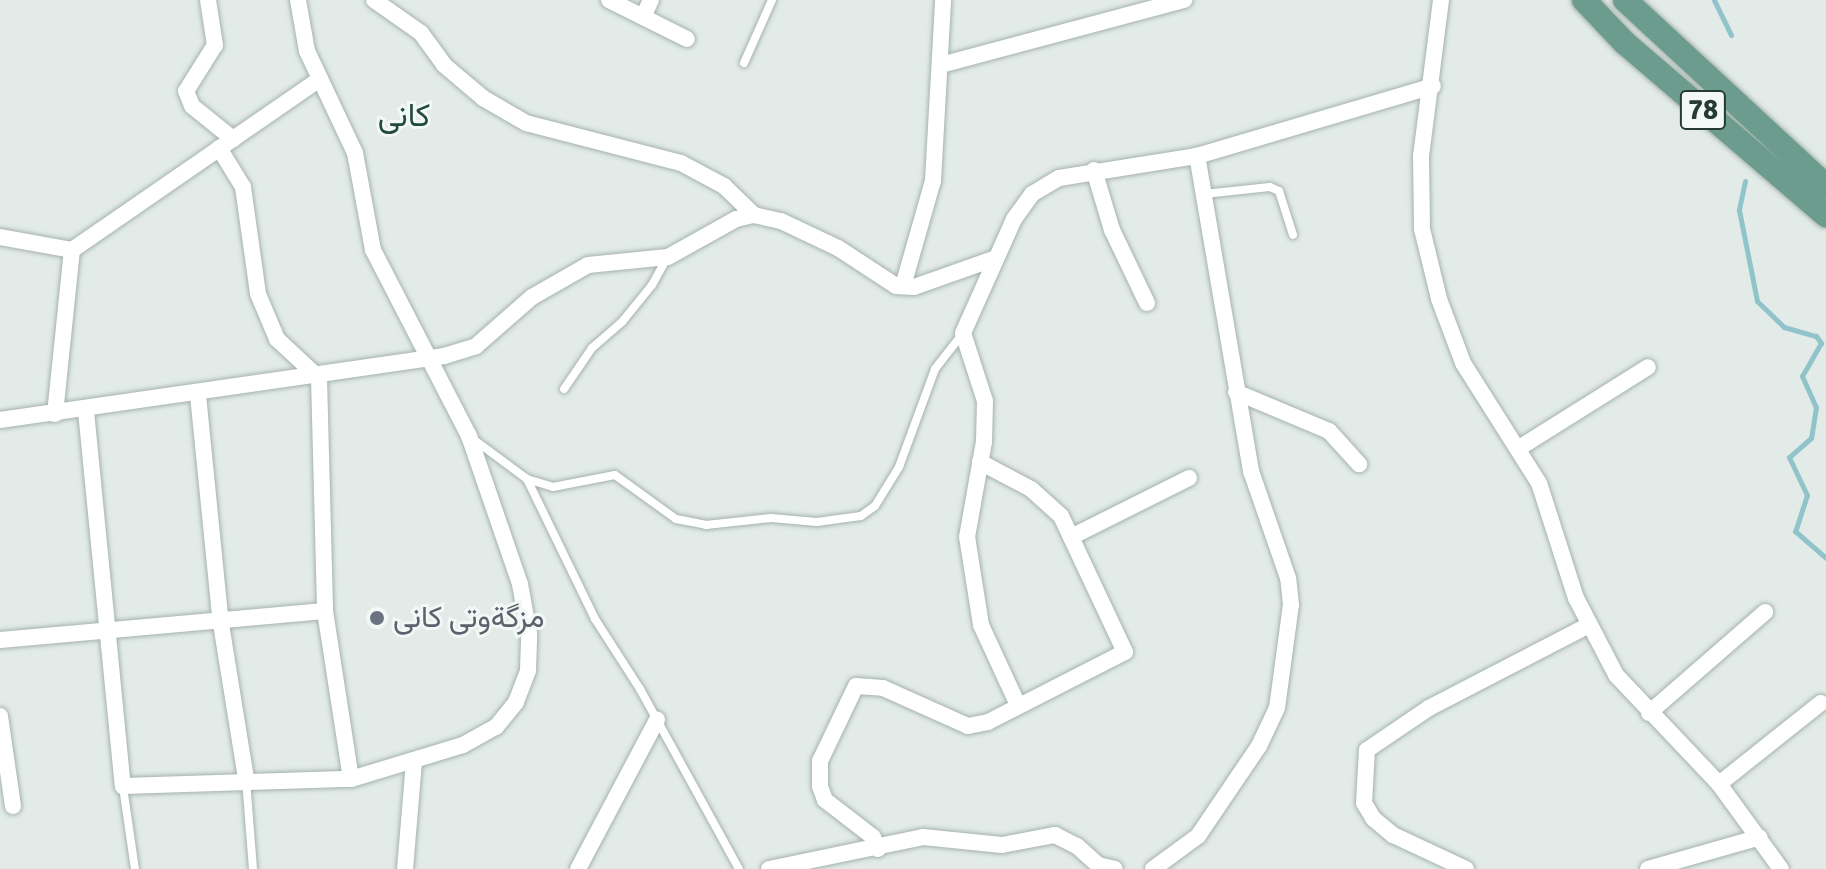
<!DOCTYPE html>
<meta charset="utf-8">
<style>
body{margin:0}
#map{position:relative;width:1826px;height:869px;overflow:hidden;background:#e2ebe7;font-family:Signika,Vazirmatn,sans-serif}
div>[style]{position:absolute}
[style*='--x']{left:calc(var(--x)*1px);top:calc(var(--y)*1px);width:calc(var(--w)*1px);rotate:calc(var(--a)*1deg)}
.stream>*{height:5px;margin:-2.5px;padding:0 2.5px;transform-origin:2.5px;border-radius:2.5px;background:#90c4ca}
.roads{filter:drop-shadow(0 0 2px #a5b2ad) drop-shadow(0 0 2px #a5b2ad)}
.lane>*{height:8px;margin:-4px;padding:0 4px;transform-origin:4px;border-radius:4px;background:#fff}
.street>*{height:16px;margin:-8px;padding:0 8px;transform-origin:8px;border-radius:8px;background:#fff}
.primary>*{height:24px;margin:-12px;padding:0 12px;transform-origin:12px;border-radius:12px;background:#6b9c8d}
.dots>*{width:22px;height:22px;translate:-50% -50%;box-sizing:border-box;border:4px solid #f2f8f5;border-radius:50%}
span{translate:-50% -50%;white-space:nowrap;text-align:center;line-height:1.15;-webkit-text-stroke:6px #f2f8f5;paint-order:stroke}
.shield-label span{padding:2px 6px;background:#f2f8f5;border:2px solid;border-radius:6px;-webkit-text-stroke-width:0}
.shield-label{font-size:28px;color:#243a33;font-weight:700}
.worship-label{font-size:30px;color:#5b616d}
.left{translate:0 -50%;text-align:left}
.neighbourhood-label{font-size:32px;color:#224a3e}
</style>
<div id="map">
<div class="stream">
<i style="--x:1714;--y:0;--w:39;--a:64"></i>
<i style="--x:1745;--y:181;--w:30;--a:102"></i>
<i style="--x:1739;--y:210;--w:93;--a:78.8"></i>
<i style="--x:1757;--y:301;--w:37;--a:44"></i>
<i style="--x:1784;--y:327;--w:33;--a:16"></i>
<i style="--x:1816;--y:336;--w:9;--a:54"></i>
<i style="--x:1821;--y:343;--w:38;--a:120"></i>
<i style="--x:1802;--y:376;--w:34;--a:66"></i>
<i style="--x:1816;--y:407;--w:31;--a:99"></i>
<i style="--x:1811;--y:438;--w:29;--a:139"></i>
<i style="--x:1789;--y:457;--w:42;--a:64.7"></i>
<i style="--x:1807;--y:495;--w:38;--a:108"></i>
<i style="--x:1795;--y:531;--w:41;--a:41.1"></i>
</div>
<div class="roads">
<div class="lane">
<i style="--x:744;--y:63;--w:69;--a:-66"></i>
<i style="--x:1204;--y:194;--w:66;--a:-6.1"></i>
<i style="--x:1270;--y:187;--w:10;--a:24"></i>
<i style="--x:1279;--y:191;--w:46;--a:72.3"></i>
<i style="--x:564;--y:389;--w:50;--a:-55.7"></i>
<i style="--x:592;--y:348;--w:40;--a:-41"></i>
<i style="--x:622;--y:322;--w:48;--a:-51"></i>
<i style="--x:652;--y:285;--w:31;--a:-61"></i>
<i style="--x:473;--y:439;--w:67;--a:36.5"></i>
<i style="--x:527;--y:479;--w:156;--a:64.1"></i>
<i style="--x:595;--y:619;--w:83;--a:57.3"></i>
<i style="--x:640;--y:689;--w:205;--a:61.2"></i>
<i style="--x:527;--y:479;--w:27;--a:17"></i>
<i style="--x:553;--y:487;--w:63;--a:-11"></i>
<i style="--x:615;--y:475;--w:75;--a:35.8"></i>
<i style="--x:676;--y:519;--w:31;--a:11"></i>
<i style="--x:706;--y:525;--w:65;--a:-6.1"></i>
<i style="--x:771;--y:518;--w:46;--a:5"></i>
<i style="--x:817;--y:522;--w:44;--a:-7.8"></i>
<i style="--x:861;--y:516;--w:17;--a:-36"></i>
<i style="--x:875;--y:506;--w:46;--a:-58.4"></i>
<i style="--x:899;--y:467;--w:104;--a:-69.8"></i>
<i style="--x:935;--y:369;--w:46;--a:-52.1"></i>
<i style="--x:246;--y:780;--w:89;--a:85.5"></i>
<i style="--x:123;--y:787;--w:83;--a:81.7"></i>
</div>
<div class="street">
<i style="--x:208;--y:0;--w:46;--a:81.2"></i>
<i style="--x:215;--y:45;--w:54;--a:122.2"></i>
<i style="--x:186;--y:91;--w:16;--a:68"></i>
<i style="--x:192;--y:106;--w:53;--a:38.8"></i>
<i style="--x:374;--y:0;--w:57;--a:35.1"></i>
<i style="--x:421;--y:33;--w:39;--a:54"></i>
<i style="--x:444;--y:65;--w:51;--a:40.2"></i>
<i style="--x:483;--y:98;--w:50;--a:30.2"></i>
<i style="--x:526;--y:123;--w:160;--a:14.5"></i>
<i style="--x:681;--y:163;--w:49;--a:28.1"></i>
<i style="--x:724;--y:186;--w:42;--a:44"></i>
<i style="--x:609;--y:0;--w:87;--a:26.6"></i>
<i style="--x:1441;--y:0;--w:157;--a:97.3"></i>
<i style="--x:1421;--y:156;--w:73;--a:89.2"></i>
<i style="--x:1422;--y:229;--w:72;--a:76.3"></i>
<i style="--x:1439;--y:299;--w:68;--a:69.4"></i>
<i style="--x:1463;--y:363;--w:142;--a:57.7"></i>
<i style="--x:1539;--y:483;--w:121;--a:72.2"></i>
<i style="--x:1576;--y:598;--w:87;--a:62.5"></i>
<i style="--x:1616;--y:675;--w:150;--a:46.6"></i>
<i style="--x:1719;--y:784;--w:105;--a:53.9"></i>
<i style="--x:643;--y:17;--w:19;--a:-65"></i>
<i style="--x:941;--y:65;--w:252;--a:-15"></i>
<i style="--x:219;--y:148;--w:46;--a:58.4"></i>
<i style="--x:243;--y:187;--w:108;--a:82"></i>
<i style="--x:258;--y:294;--w:49;--a:67.1"></i>
<i style="--x:277;--y:339;--w:57;--a:42.9"></i>
<i style="--x:319;--y:378;--w:233;--a:88.5"></i>
<i style="--x:325;--y:611;--w:170;--a:81.2"></i>
<i style="--x:1094;--y:170;--w:63;--a:73.3"></i>
<i style="--x:1112;--y:230;--w:81;--a:64.4"></i>
<i style="--x:0;--y:237;--w:73;--a:10.2"></i>
<i style="--x:72;--y:250;--w:301;--a:-34.6"></i>
<i style="--x:903;--y:286;--w:109;--a:-74.1"></i>
<i style="--x:933;--y:181;--w:181;--a:-86.8"></i>
<i style="--x:1236;--y:392;--w:101;--a:22.8"></i>
<i style="--x:1329;--y:431;--w:45;--a:47.7"></i>
<i style="--x:198;--y:395;--w:230;--a:84.3"></i>
<i style="--x:221;--y:624;--w:157;--a:80.8"></i>
<i style="--x:86;--y:411;--w:377;--a:84.4"></i>
<i style="--x:123;--y:786;--w:228;--a:-1.8"></i>
<i style="--x:351;--y:779;--w:117;--a:-16.9"></i>
<i style="--x:463;--y:745;--w:38;--a:-29"></i>
<i style="--x:496;--y:727;--w:32;--a:-51"></i>
<i style="--x:516;--y:702;--w:34;--a:-69"></i>
<i style="--x:528;--y:670;--w:36;--a:-88"></i>
<i style="--x:529;--y:634;--w:51;--a:-100.2"></i>
<i style="--x:520;--y:584;--w:157;--a:-109"></i>
<i style="--x:469;--y:436;--w:209;--a:-117.3"></i>
<i style="--x:373;--y:250;--w:99;--a:-100.5"></i>
<i style="--x:355;--y:153;--w:113;--a:-115.2"></i>
<i style="--x:307;--y:51;--w:52;--a:-100"></i>
<i style="--x:55;--y:414;--w:165;--a:-84.1"></i>
<i style="--x:0;--y:420;--w:449;--a:-8.2"></i>
<i style="--x:444;--y:356;--w:34;--a:-17"></i>
<i style="--x:476;--y:346;--w:74;--a:-41.2"></i>
<i style="--x:532;--y:297;--w:64;--a:-29.7"></i>
<i style="--x:588;--y:265;--w:80;--a:-5.7"></i>
<i style="--x:668;--y:257;--w:78;--a:-29.2"></i>
<i style="--x:736;--y:219;--w:18;--a:-13"></i>
<i style="--x:754;--y:215;--w:28;--a:13"></i>
<i style="--x:781;--y:221;--w:63;--a:25.3"></i>
<i style="--x:838;--y:248;--w:69;--a:33.2"></i>
<i style="--x:896;--y:286;--w:18;--a:3"></i>
<i style="--x:914;--y:287;--w:84;--a:-19.5"></i>
<i style="--x:1519;--y:448;--w:152;--a:-32.1"></i>
<i style="--x:1071;--y:537;--w:132;--a:-26.6"></i>
<i style="--x:0;--y:640;--w:326;--a:-5.1"></i>
<i style="--x:1017;--y:703;--w:86;--a:-114.8"></i>
<i style="--x:981;--y:625;--w:89;--a:-99"></i>
<i style="--x:967;--y:537;--w:97;--a:-79.9"></i>
<i style="--x:984;--y:442;--w:41;--a:-88.6"></i>
<i style="--x:985;--y:401;--w:71;--a:-107.9"></i>
<i style="--x:963;--y:333;--w:125;--a:-65.9"></i>
<i style="--x:1014;--y:219;--w:31;--a:-54"></i>
<i style="--x:1032;--y:194;--w:31;--a:-31"></i>
<i style="--x:1059;--y:178;--w:140;--a:-9.1"></i>
<i style="--x:1197;--y:156;--w:246;--a:-16.5"></i>
<i style="--x:1649;--y:713;--w:154;--a:-41"></i>
<i style="--x:0;--y:716;--w:91;--a:81.8"></i>
<i style="--x:1719;--y:784;--w:130;--a:-38.5"></i>
<i style="--x:878;--y:849;--w:13;--a:-113"></i>
<i style="--x:873;--y:837;--w:61;--a:-142.4"></i>
<i style="--x:825;--y:800;--w:15;--a:-110"></i>
<i style="--x:820;--y:786;--w:25;--a:-90"></i>
<i style="--x:820;--y:761;--w:83;--a:-64.4"></i>
<i style="--x:856;--y:686;--w:27;--a:4"></i>
<i style="--x:883;--y:688;--w:93;--a:24.1"></i>
<i style="--x:968;--y:726;--w:20;--a:-11"></i>
<i style="--x:988;--y:722;--w:154;--a:-27.1"></i>
<i style="--x:1125;--y:652;--w:150;--a:-115.2"></i>
<i style="--x:1061;--y:516;--w:40;--a:-138"></i>
<i style="--x:1031;--y:489;--w:58;--a:-152.1"></i>
<i style="--x:405;--y:869;--w:108;--a:-85.2"></i>
<i style="--x:578;--y:869;--w:169;--a:-62.1"></i>
<i style="--x:769;--y:869;--w:157;--a:-11.7"></i>
<i style="--x:923;--y:837;--w:79;--a:5.8"></i>
<i style="--x:1002;--y:845;--w:54;--a:-10.7"></i>
<i style="--x:1055;--y:835;--w:25;--a:27"></i>
<i style="--x:1077;--y:846;--w:28;--a:42"></i>
<i style="--x:1098;--y:865;--w:17;--a:13"></i>
<i style="--x:1153;--y:869;--w:56;--a:-36.3"></i>
<i style="--x:1198;--y:836;--w:109;--a:-55.9"></i>
<i style="--x:1259;--y:746;--w:42;--a:-64.7"></i>
<i style="--x:1277;--y:708;--w:104;--a:-82.3"></i>
<i style="--x:1291;--y:605;--w:27;--a:-96"></i>
<i style="--x:1288;--y:578;--w:113;--a:-109.1"></i>
<i style="--x:1251;--y:471;--w:320;--a:-99.7"></i>
<i style="--x:1466;--y:869;--w:81;--a:-155"></i>
<i style="--x:1393;--y:835;--w:26;--a:-140"></i>
<i style="--x:1373;--y:818;--w:17;--a:-121"></i>
<i style="--x:1364;--y:803;--w:53;--a:-86.8"></i>
<i style="--x:1367;--y:750;--w:75;--a:-34.1"></i>
<i style="--x:1429;--y:708;--w:178;--a:-27.4"></i>
<i style="--x:1648;--y:869;--w:116;--a:-15.9"></i>
</div>
<div class="primary">
<i style="--x:1584;--y:0;--w:59;--a:46.4"></i>
<i style="--x:1625;--y:43;--w:265;--a:40.6"></i>
<i style="--x:1625;--y:0;--w:274;--a:42.8"></i>
</div>
</div>
<div class="dots">
<i style="left:377px;top:618px;background:#6b7280"></i>
</div>
<div class="shield-label">
<span style="left:1703px;top:110px">78</span>
</div>
<div class="worship-label">
<span class="left" style="left:393px;top:618px">مزگةوتی کانی</span>
</div>
<div class="neighbourhood-label">
<span style="left:404px;top:116px">کانی</span>
</div>
</div>
